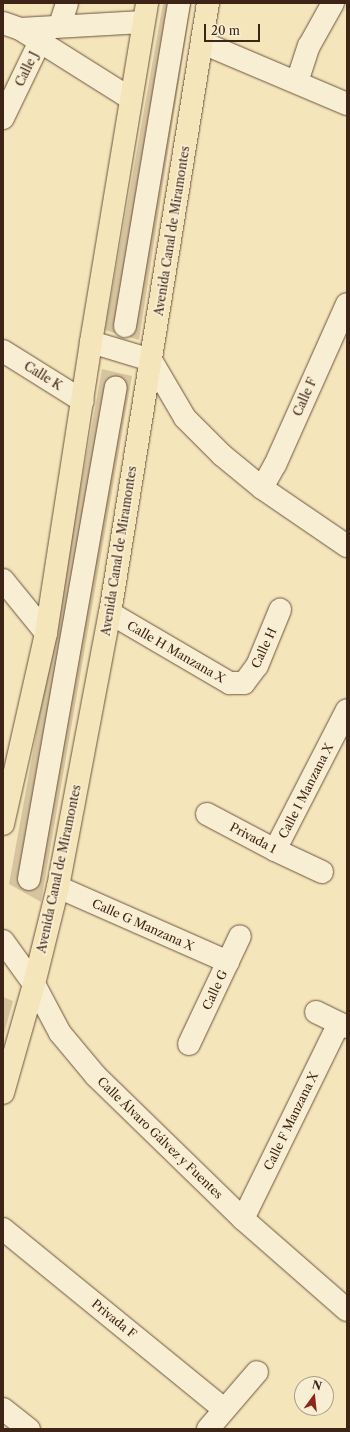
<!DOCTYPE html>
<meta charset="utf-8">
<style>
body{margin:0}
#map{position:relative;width:350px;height:1432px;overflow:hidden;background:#f5e5bb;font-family:"Libre Caslon Text",serif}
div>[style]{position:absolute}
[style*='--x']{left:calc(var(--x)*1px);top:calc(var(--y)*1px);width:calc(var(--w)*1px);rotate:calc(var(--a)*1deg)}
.green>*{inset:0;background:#d6c49f}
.roads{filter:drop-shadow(0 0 1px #6c543f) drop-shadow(0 0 1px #6c543f)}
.street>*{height:22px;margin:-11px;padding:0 11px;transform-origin:11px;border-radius:11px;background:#f8eed3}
.primary>*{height:22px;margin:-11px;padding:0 11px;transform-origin:11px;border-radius:11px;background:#f5e5bb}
span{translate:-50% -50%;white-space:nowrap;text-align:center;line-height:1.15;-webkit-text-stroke:3.5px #f8eed3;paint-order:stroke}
.street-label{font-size:12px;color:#3e2416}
.frame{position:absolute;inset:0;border:4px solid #3e2416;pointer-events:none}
.north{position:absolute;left:294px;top:1376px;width:40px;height:40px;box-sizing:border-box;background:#f8eed3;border:1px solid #ae9d87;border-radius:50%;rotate:15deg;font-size:11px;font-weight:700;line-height:16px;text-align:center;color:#3e2416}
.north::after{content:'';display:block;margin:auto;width:14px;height:18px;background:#8f2418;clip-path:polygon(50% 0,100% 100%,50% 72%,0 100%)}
.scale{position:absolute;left:204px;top:24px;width:56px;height:18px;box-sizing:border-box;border:2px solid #3e2416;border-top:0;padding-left:5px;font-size:12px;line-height:14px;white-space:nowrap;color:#3e2416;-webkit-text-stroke:3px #f8eed3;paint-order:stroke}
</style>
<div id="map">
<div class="green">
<i style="clip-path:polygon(163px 3px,191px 3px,139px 340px,105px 330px)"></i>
<i style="clip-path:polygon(102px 369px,132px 376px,41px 902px,9px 884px)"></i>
<i style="clip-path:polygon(3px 997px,13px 1001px,3px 1038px)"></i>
</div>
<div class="roads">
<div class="street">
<i style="--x:3;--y:23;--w:18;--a:19"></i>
<i style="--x:20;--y:29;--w:131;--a:32.2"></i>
<i style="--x:60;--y:25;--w:23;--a:-72"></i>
<i style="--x:20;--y:29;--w:123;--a:-3.3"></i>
<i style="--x:203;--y:43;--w:156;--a:23"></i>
<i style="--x:297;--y:82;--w:38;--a:-72"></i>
<i style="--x:309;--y:46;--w:49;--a:-60.8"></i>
<i style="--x:3;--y:118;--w:85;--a:-64.3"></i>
<i style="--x:125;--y:326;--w:327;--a:-80.5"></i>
<i style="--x:91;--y:342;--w:63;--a:16.7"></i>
<i style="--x:151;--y:360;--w:67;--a:59.6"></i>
<i style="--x:185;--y:418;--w:52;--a:45"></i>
<i style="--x:222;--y:455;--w:52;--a:39.5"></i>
<i style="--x:262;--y:488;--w:103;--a:34.3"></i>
<i style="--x:3;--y:351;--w:94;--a:32"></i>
<i style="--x:262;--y:488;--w:26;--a:-61"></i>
<i style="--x:275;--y:465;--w:176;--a:-65.9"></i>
<i style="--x:3;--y:580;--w:68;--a:50.9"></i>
<i style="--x:110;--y:613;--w:139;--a:30.3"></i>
<i style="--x:230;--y:683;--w:14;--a:0"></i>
<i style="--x:244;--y:683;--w:21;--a:-53"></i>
<i style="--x:257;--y:666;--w:61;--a:-67.7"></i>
<i style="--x:207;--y:814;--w:77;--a:27.9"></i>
<i style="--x:275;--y:850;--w:52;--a:25.1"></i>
<i style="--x:275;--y:850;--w:157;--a:-62.8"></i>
<i style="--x:29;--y:879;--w:499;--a:-80"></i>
<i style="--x:58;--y:887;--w:186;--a:23.8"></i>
<i style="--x:3;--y:941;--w:53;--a:54.2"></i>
<i style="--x:34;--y:984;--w:55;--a:62"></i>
<i style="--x:60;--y:1033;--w:56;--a:50.1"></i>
<i style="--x:96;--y:1076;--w:205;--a:44.2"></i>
<i style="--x:243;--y:1219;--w:138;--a:41.2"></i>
<i style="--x:316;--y:1012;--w:34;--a:26"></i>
<i style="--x:189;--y:1044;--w:119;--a:-64.7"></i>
<i style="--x:243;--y:1219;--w:218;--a:-63.9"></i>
<i style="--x:3;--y:1229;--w:285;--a:39.2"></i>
<i style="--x:3;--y:1409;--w:33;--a:38"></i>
<i style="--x:208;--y:1429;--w:75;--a:-49.3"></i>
</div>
<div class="primary">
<i style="--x:3;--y:824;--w:196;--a:-77.3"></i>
<i style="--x:46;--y:633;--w:294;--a:-81.2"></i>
<i style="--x:91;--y:342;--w:344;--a:-80.6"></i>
<i style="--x:3;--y:1093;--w:113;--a:-74.1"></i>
<i style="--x:34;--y:984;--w:100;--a:-76.1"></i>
<i style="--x:58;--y:887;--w:279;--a:-79.3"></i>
<i style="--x:110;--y:613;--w:618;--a:-80.87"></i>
</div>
</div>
<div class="street-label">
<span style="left:27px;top:69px;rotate:-64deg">Calle J</span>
<span style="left:172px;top:231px;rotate:-81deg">Avenida Canal de Miramontes</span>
<span style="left:43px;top:376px;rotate:32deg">Calle K</span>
<span style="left:305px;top:397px;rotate:-66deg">Calle F</span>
<span style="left:119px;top:551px;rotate:-81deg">Avenida Canal de Miramontes</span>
<span style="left:264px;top:648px;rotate:-65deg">Calle H</span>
<span style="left:176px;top:652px;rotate:30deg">Calle H Manzana X</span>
<span style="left:306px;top:791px;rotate:-63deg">Calle I Manzana X</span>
<span style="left:253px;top:838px;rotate:28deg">Privada 1</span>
<span style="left:59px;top:869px;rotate:-78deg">Avenida Canal de Miramontes</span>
<span style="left:143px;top:925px;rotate:24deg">Calle G Manzana X</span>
<span style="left:215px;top:990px;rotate:-65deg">Calle G</span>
<span style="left:291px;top:1121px;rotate:-64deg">Calle F Manzana X</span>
<span style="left:160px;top:1138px;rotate:44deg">Calle Álvaro Gálvez y Fuentes</span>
<span style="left:114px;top:1319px;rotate:39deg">Privada F</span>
</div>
<div class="frame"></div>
<div class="north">N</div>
<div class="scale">20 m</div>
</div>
